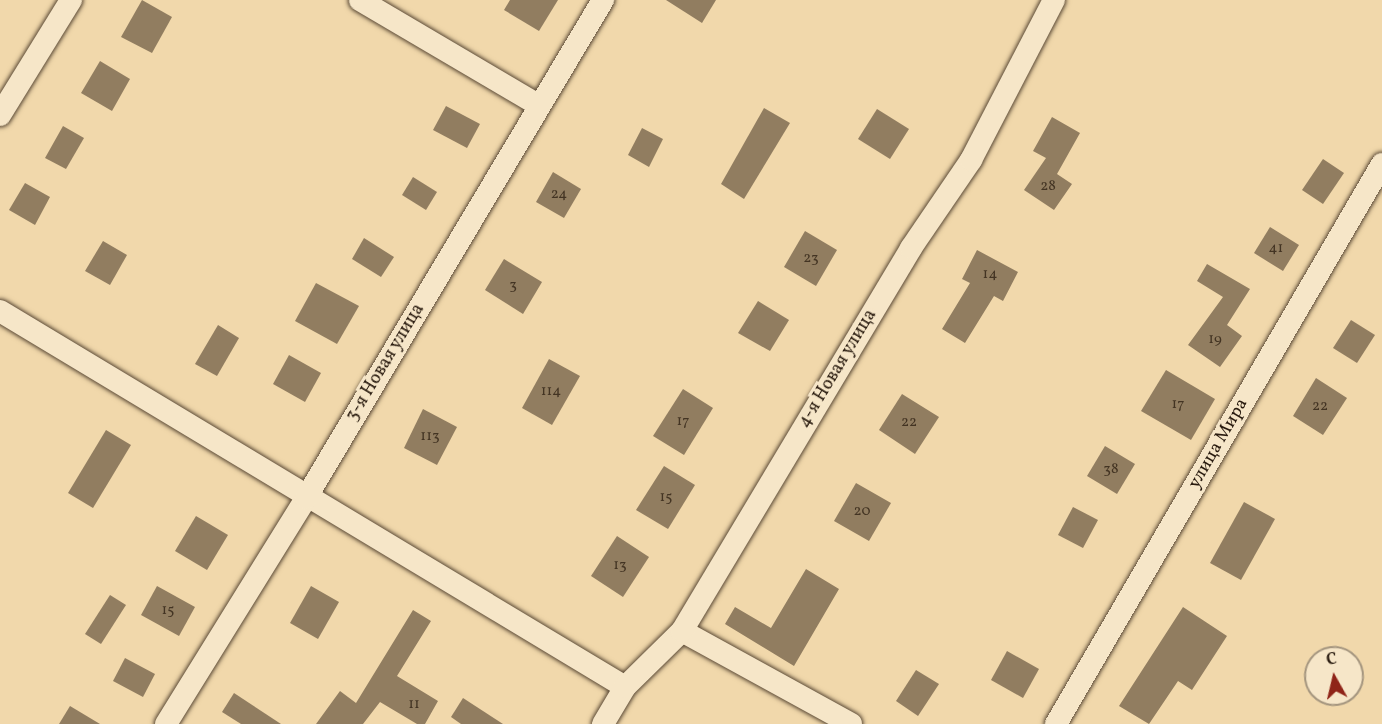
<!DOCTYPE html>
<meta charset="utf-8">
<style>
body{margin:0}
#map{position:relative;width:1382px;height:724px;overflow:hidden;background:#f1d8ab;font-family:Vollkorn,serif}
div>[style]{position:absolute}
[style*='--x']{left:calc(var(--x)*1px);top:calc(var(--y)*1px);width:calc(var(--w)*1px);rotate:calc(var(--a)*1deg)}
.building>*{inset:0;background:#917d60}
.roads{filter:drop-shadow(0 0 2px #5b4a36) drop-shadow(0 0 2px #5b4a36)}
.minor>*{height:22px;margin:-11px;padding:0 11px;transform-origin:11px;border-radius:11px;background:#f6e6c8}
span{translate:-50% -50%;white-space:nowrap;text-align:center;line-height:1.15;-webkit-text-stroke:6px #f6e6c8;paint-order:stroke}
.number-label{font-size:15px;color:#433423}
.number-label span{-webkit-text-stroke-width:0}
.street-label{font-size:18px;color:#291b0f}
.north{position:absolute;left:1304px;top:646px;width:60px;height:60px;box-sizing:border-box;background:#f6e6c8;border:2px solid #a4957e;border-radius:50%;rotate:352deg;font-size:16px;font-weight:700;line-height:24px;text-align:center;color:#291b0f}
.north::after{content:'';display:block;margin:auto;width:21px;height:27px;background:#8f2418;clip-path:polygon(50% 0,100% 100%,50% 72%,0 100%)}
</style>
<div id="map">
<div class="building">
<i style="clip-path:polygon(142px 0,172px 17px,152px 53px,121px 37px)"></i>
<i style="clip-path:polygon(510px 0,558px 0,539px 31px,504px 10px)"></i>
<i style="clip-path:polygon(666px 0,716px 0,702px 23px)"></i>
<i style="clip-path:polygon(100px 61px,130px 79px,112px 111px,81px 93px)"></i>
<i style="clip-path:polygon(446px 106px,480px 124px,467px 148px,433px 130px)"></i>
<i style="clip-path:polygon(764px 108px,790px 123px,744px 199px,721px 184px)"></i>
<i style="clip-path:polygon(877px 109px,909px 129px,890px 159px,858px 139px)"></i>
<i style="clip-path:polygon(1052px 117px,1080px 133px,1057px 174px,1072px 184px,1054px 210px,1024px 190px,1046px 158px,1033px 151px)"></i>
<i style="clip-path:polygon(63px 126px,84px 138px,66px 169px,45px 158px)"></i>
<i style="clip-path:polygon(642px 128px,663px 139px,649px 167px,628px 155px)"></i>
<i style="clip-path:polygon(1323px 159px,1344px 173px,1323px 204px,1302px 190px)"></i>
<i style="clip-path:polygon(553px 172px,581px 189px,564px 218px,536px 202px)"></i>
<i style="clip-path:polygon(413px 177px,437px 192px,426px 210px,402px 195px)"></i>
<i style="clip-path:polygon(25px 183px,50px 197px,35px 225px,9px 210px)"></i>
<i style="clip-path:polygon(1270px 227px,1299px 245px,1283px 271px,1254px 253px)"></i>
<i style="clip-path:polygon(805px 231px,837px 250px,816px 286px,784px 267px)"></i>
<i style="clip-path:polygon(364px 238px,394px 257px,381px 277px,352px 259px)"></i>
<i style="clip-path:polygon(103px 241px,127px 255px,110px 285px,85px 271px)"></i>
<i style="clip-path:polygon(977px 250px,1018px 272px,1003px 301px,994px 296px,965px 343px,942px 329px,970px 283px,962px 279px)"></i>
<i style="clip-path:polygon(504px 259px,542px 282px,523px 314px,485px 290px)"></i>
<i style="clip-path:polygon(1207px 264px,1250px 289px,1227px 325px,1242px 336px,1220px 367px,1188px 345px,1223px 297px,1197px 281px)"></i>
<i style="clip-path:polygon(316px 283px,359px 306px,337px 344px,295px 321px)"></i>
<i style="clip-path:polygon(758px 301px,789px 320px,770px 351px,738px 333px)"></i>
<i style="clip-path:polygon(1351px 320px,1375px 335px,1357px 363px,1333px 348px)"></i>
<i style="clip-path:polygon(218px 325px,239px 338px,217px 376px,195px 364px)"></i>
<i style="clip-path:polygon(289px 355px,321px 373px,305px 402px,273px 384px)"></i>
<i style="clip-path:polygon(549px 359px,580px 376px,552px 425px,522px 408px)"></i>
<i style="clip-path:polygon(1166px 370px,1215px 399px,1191px 440px,1141px 411px)"></i>
<i style="clip-path:polygon(1316px 378px,1347px 398px,1323px 435px,1293px 416px)"></i>
<i style="clip-path:polygon(683px 389px,713px 408px,684px 455px,653px 436px)"></i>
<i style="clip-path:polygon(902px 394px,939px 417px,915px 454px,879px 430px)"></i>
<i style="clip-path:polygon(423px 409px,457px 427px,437px 465px,404px 448px)"></i>
<i style="clip-path:polygon(106px 430px,131px 445px,93px 508px,68px 493px)"></i>
<i style="clip-path:polygon(1105px 446px,1135px 464px,1117px 494px,1087px 476px)"></i>
<i style="clip-path:polygon(664px 466px,695px 485px,668px 529px,636px 510px)"></i>
<i style="clip-path:polygon(856px 483px,891px 503px,869px 541px,834px 521px)"></i>
<i style="clip-path:polygon(1244px 502px,1275px 519px,1241px 580px,1210px 563px)"></i>
<i style="clip-path:polygon(1073px 507px,1098px 520px,1083px 548px,1058px 535px)"></i>
<i style="clip-path:polygon(196px 516px,228px 535px,207px 570px,175px 551px)"></i>
<i style="clip-path:polygon(617px 536px,649px 557px,623px 597px,591px 576px)"></i>
<i style="clip-path:polygon(806px 569px,839px 589px,794px 666px,725px 624px,735px 607px,771px 628px)"></i>
<i style="clip-path:polygon(157px 586px,195px 607px,179px 636px,141px 615px)"></i>
<i style="clip-path:polygon(311px 586px,339px 602px,318px 639px,290px 623px)"></i>
<i style="clip-path:polygon(110px 595px,126px 605px,101px 644px,85px 634px)"></i>
<i style="clip-path:polygon(1183px 607px,1227px 636px,1192px 690px,1178px 681px,1149px 724px,1119px 706px)"></i>
<i style="clip-path:polygon(413px 610px,431px 621px,397px 676px,438px 701px,425px 724px,417px 724px,380px 702px,363px 724px,316px 724px,340px 691px,356px 703px)"></i>
<i style="clip-path:polygon(1007px 651px,1039px 669px,1023px 698px,991px 680px)"></i>
<i style="clip-path:polygon(125px 658px,155px 674px,143px 697px,113px 681px)"></i>
<i style="clip-path:polygon(916px 670px,939px 684px,918px 716px,896px 701px)"></i>
<i style="clip-path:polygon(234px 693px,281px 724px,241px 724px,222px 712px)"></i>
<i style="clip-path:polygon(463px 698px,503px 724px,461px 724px,451px 717px)"></i>
<i style="clip-path:polygon(70px 706px,100px 724px,59px 724px)"></i>
</div>
<div class="roads">
<div class="minor">
<i style="--x:360;--y:0;--w:207;--a:30.5"></i>
<i style="--x:0;--y:115;--w:135;--a:-58.3"></i>
<i style="--x:0;--y:311;--w:729;--a:31.03"></i>
<i style="--x:682;--y:631;--w:193;--a:28.8"></i>
<i style="--x:166;--y:724;--w:266;--a:-58.2"></i>
<i style="--x:306;--y:498;--w:580;--a:-59.19"></i>
<i style="--x:603;--y:724;--w:43;--a:-59.3"></i>
<i style="--x:625;--y:687;--w:80;--a:-44.5"></i>
<i style="--x:682;--y:631;--w:446;--a:-59.1"></i>
<i style="--x:911;--y:248;--w:107;--a:-55.7"></i>
<i style="--x:971;--y:160;--w:180;--a:-62.6"></i>
<i style="--x:1056;--y:724;--w:648;--a:-59.79"></i>
</div>
</div>
<div class="number-label">
<span style="left:1048px;top:187px">28</span>
<span style="left:559px;top:195px">24</span>
<span style="left:1276px;top:249px">41</span>
<span style="left:811px;top:259px">23</span>
<span style="left:990px;top:275px">14</span>
<span style="left:513px;top:286px">3</span>
<span style="left:1215px;top:340px">19</span>
<span style="left:551px;top:392px">114</span>
<span style="left:1178px;top:405px">17</span>
<span style="left:1320px;top:407px">22</span>
<span style="left:683px;top:422px">17</span>
<span style="left:909px;top:423px">22</span>
<span style="left:430px;top:437px">113</span>
<span style="left:1111px;top:470px">38</span>
<span style="left:666px;top:498px">15</span>
<span style="left:862px;top:512px">20</span>
<span style="left:620px;top:566px">13</span>
<span style="left:168px;top:611px">15</span>
<span style="left:414px;top:705px">11</span>
</div>
<div class="street-label">
<span style="left:386px;top:363px;rotate:-59deg">3-я Новая улица</span>
<span style="left:838px;top:369px;rotate:-59deg">4-я Новая улица</span>
<span style="left:1219px;top:444px;rotate:-60deg">улица Мира</span>
</div>
<div class="north">С</div>
</div>
